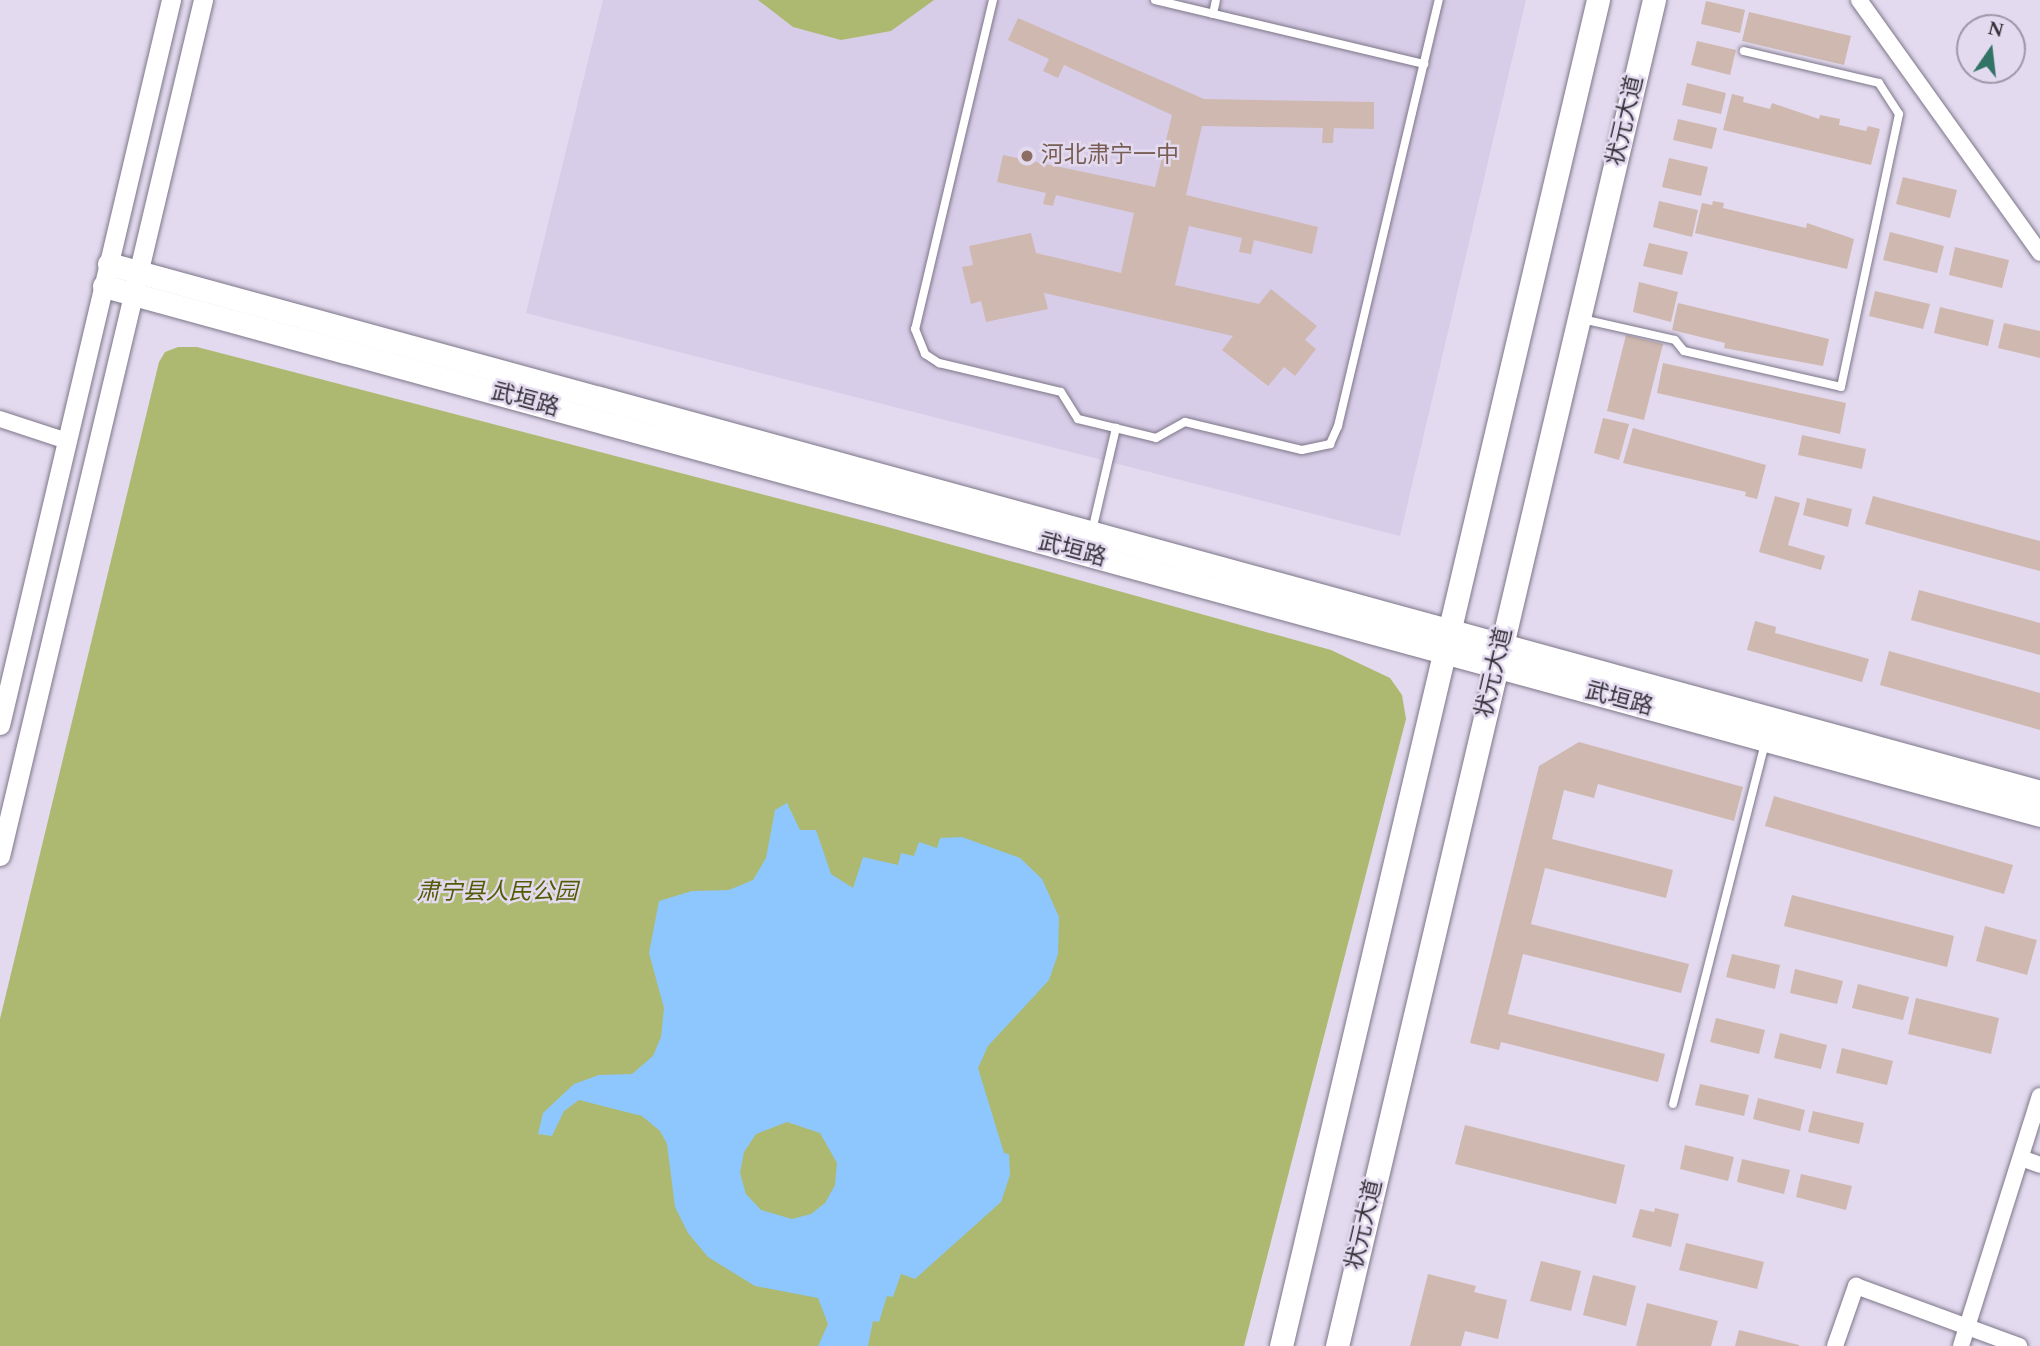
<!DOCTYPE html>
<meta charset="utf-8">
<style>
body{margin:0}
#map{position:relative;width:2040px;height:1346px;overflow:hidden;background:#e3daef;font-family:Spectral,"Noto Sans SC",serif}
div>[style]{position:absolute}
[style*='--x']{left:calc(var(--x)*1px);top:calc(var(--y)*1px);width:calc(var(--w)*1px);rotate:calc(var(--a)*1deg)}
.built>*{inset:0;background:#d8cde8}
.green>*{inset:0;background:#adb970}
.water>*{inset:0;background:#8dc7fd}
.building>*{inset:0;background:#cfb8af}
.roads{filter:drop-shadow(0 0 2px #7d7688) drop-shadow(0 0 2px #7d7688)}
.service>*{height:8px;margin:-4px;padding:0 4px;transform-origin:4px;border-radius:4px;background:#fff}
.minor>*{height:16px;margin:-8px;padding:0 8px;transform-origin:8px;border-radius:8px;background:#fff}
.tertiary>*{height:19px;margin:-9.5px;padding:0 9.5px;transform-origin:9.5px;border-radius:9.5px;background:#fff}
.secondary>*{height:23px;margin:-11.5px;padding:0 11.5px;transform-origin:11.5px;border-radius:11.5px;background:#fff}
.dots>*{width:19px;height:19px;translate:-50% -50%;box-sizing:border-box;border:4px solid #e3daef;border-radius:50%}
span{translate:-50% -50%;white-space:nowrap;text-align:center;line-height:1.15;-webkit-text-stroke:5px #e3daef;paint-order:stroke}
.street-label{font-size:23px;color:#37333b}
.education-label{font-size:23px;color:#785e54}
.left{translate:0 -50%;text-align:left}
.park-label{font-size:23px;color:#545c03;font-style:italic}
.north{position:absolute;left:1956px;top:14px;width:70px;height:70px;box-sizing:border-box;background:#e3daef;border:2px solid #9e97a7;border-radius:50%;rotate:14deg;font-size:19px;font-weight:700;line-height:28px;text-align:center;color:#37333b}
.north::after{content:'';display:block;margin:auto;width:24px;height:32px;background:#317466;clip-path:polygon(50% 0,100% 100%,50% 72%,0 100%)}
</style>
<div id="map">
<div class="built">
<i style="clip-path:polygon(603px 0,1526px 0,1400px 536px,526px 313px)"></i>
</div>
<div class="green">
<i style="clip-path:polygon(758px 0,934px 0,891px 31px,841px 40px,793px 27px)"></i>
<i style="clip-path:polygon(178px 347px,197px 347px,884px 526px,1331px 650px,1390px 678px,1402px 695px,1406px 719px,1244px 1346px,0 1346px,0 1019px,159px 362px,165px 352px)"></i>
</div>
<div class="water">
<i style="clip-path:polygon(evenodd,787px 803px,800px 830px,816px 830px,831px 874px,853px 888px,863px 857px,898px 865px,901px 853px,914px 856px,919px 842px,937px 848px,940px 838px,962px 837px,1020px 858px,1042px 879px,1059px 917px,1058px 954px,1049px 980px,988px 1046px,978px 1068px,1004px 1153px,1009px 1154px,1010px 1175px,1001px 1202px,915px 1279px,901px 1274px,893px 1297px,887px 1296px,879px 1322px,873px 1321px,868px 1346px,818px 1346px,828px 1324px,818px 1298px,755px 1286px,708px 1257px,688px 1233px,675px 1207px,667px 1144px,660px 1131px,642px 1116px,579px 1100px,564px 1111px,552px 1136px,538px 1134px,543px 1113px,574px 1084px,599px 1075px,632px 1074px,653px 1056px,661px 1037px,664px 1008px,649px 953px,659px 901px,692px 891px,729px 890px,753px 880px,766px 858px,775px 810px,787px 803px,787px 1122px,820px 1133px,837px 1163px,835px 1185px,825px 1203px,811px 1214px,792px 1219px,761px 1210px,746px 1194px,740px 1173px,744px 1152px,756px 1134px,787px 1122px)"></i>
</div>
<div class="building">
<i style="clip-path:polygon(1706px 1px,1745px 10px,1740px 33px,1701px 24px)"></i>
<i style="clip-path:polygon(1749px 12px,1851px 36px,1844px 65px,1742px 41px)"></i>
<i style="clip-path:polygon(1018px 18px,1204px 99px,1374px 102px,1374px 129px,1334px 128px,1333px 143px,1322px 143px,1323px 128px,1202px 126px,1186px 195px,1318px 227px,1312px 254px,1254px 240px,1251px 254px,1239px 252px,1242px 238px,1189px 226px,1175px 285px,1259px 304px,1271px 289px,1317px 326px,1305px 340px,1316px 349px,1295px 376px,1284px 367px,1268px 386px,1222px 350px,1233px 336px,1044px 293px,1048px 309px,986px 322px,981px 301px,971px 304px,962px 267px,973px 265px,969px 246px,1031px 233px,1036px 253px,1121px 273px,1134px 213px,1056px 195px,1053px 206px,1043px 204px,1046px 193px,997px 182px,1003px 155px,1155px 187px,1172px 115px,1064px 65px,1058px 78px,1043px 71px,1049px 59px,1008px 40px)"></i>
<i style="clip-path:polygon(1697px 41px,1736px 50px,1730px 75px,1691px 65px)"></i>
<i style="clip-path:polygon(1687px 83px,1726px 93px,1721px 114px,1682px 105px)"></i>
<i style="clip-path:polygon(1732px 94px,1744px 97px,1743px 102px,1770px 109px,1772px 103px,1819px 119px,1820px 115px,1840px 119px,1839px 125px,1866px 131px,1868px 126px,1880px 129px,1871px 165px,1723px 130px)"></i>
<i style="clip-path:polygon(1678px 119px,1717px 128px,1712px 149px,1673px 140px)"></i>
<i style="clip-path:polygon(1669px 158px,1708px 167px,1701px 196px,1662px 187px)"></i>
<i style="clip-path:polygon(1903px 177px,1957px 190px,1950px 218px,1896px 204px)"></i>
<i style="clip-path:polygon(1659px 201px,1698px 210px,1692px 237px,1653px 227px)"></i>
<i style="clip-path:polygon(1713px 201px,1724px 203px,1723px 208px,1806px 228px,1807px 223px,1854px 239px,1847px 269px,1695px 233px,1702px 203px,1712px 205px)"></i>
<i style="clip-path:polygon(1890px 232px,1944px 246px,1937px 273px,1883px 260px)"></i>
<i style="clip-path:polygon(1649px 243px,1688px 252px,1682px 275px,1643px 266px)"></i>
<i style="clip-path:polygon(1955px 247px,2009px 260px,2002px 288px,1949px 275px)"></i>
<i style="clip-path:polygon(1639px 282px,1678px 292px,1671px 322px,1633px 312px)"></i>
<i style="clip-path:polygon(1875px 291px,1930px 304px,1923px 329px,1869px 316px)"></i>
<i style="clip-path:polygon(1678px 303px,1829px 339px,1823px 366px,1724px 348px,1725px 343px,1672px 330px)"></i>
<i style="clip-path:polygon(1940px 307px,1994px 320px,1988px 346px,1934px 333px)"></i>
<i style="clip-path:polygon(2004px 323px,2040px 331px,2040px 358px,1998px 348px)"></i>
<i style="clip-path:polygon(1626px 335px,1663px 344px,1644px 420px,1607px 411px)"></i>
<i style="clip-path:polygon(1663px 363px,1846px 403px,1840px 434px,1657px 393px)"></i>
<i style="clip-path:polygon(1603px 418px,1629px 424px,1619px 460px,1594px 453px)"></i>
<i style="clip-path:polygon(1633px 428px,1766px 465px,1757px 499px,1745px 496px,1746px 492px,1623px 463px)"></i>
<i style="clip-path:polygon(1802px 435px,1866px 449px,1862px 469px,1798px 455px)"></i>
<i style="clip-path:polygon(1775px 496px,1800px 503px,1788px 545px,1825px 556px,1821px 570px,1759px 552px)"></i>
<i style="clip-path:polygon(1873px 496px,2040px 541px,2040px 571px,1865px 524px)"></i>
<i style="clip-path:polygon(1807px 498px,1852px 509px,1848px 527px,1803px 515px)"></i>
<i style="clip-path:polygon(1919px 590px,2040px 623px,2040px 655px,1911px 620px)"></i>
<i style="clip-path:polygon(1755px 621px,1776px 627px,1775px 633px,1869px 659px,1862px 682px,1747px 650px)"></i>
<i style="clip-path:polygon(1889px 651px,2040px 693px,2040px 730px,1880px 685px)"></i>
<i style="clip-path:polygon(1579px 742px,1743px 787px,1734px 821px,1598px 784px,1594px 798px,1564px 790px,1552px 839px,1673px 870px,1666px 898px,1545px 868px,1531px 924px,1689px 964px,1681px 993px,1523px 954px,1508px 1014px,1665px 1054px,1658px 1082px,1501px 1042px,1499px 1050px,1470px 1043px,1539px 766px)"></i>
<i style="clip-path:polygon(1774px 796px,2013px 865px,2004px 894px,1765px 826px)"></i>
<i style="clip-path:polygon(1792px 895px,1954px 936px,1947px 967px,1784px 926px)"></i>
<i style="clip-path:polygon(1985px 926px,2037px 940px,2027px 975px,1976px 961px)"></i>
<i style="clip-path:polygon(1732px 954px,1780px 965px,1775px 989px,1726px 977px)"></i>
<i style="clip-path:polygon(1795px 969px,1843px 981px,1837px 1004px,1790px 993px)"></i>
<i style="clip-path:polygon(1858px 984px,1909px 997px,1903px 1020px,1852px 1008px)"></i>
<i style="clip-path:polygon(1916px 998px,1999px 1018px,1991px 1054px,1908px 1034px)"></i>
<i style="clip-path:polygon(1716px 1018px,1765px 1030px,1759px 1054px,1710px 1042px)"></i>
<i style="clip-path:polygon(1780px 1033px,1827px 1045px,1821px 1069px,1774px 1058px)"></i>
<i style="clip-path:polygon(1842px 1048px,1893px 1061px,1887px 1085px,1836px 1073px)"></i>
<i style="clip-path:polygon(1700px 1084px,1749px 1095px,1744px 1116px,1695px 1105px)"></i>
<i style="clip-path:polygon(1758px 1098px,1805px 1110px,1800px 1131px,1753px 1119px)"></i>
<i style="clip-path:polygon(1813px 1111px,1864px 1123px,1859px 1144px,1808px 1132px)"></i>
<i style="clip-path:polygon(1465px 1125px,1625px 1165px,1616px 1204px,1455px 1164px)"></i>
<i style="clip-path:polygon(1685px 1145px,1734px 1157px,1728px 1181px,1680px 1169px)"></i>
<i style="clip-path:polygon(1742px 1159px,1790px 1170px,1784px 1194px,1737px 1182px)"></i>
<i style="clip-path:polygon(1801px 1174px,1852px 1186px,1846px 1210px,1796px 1197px)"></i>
<i style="clip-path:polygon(1655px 1208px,1679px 1214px,1671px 1247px,1632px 1237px,1640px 1209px,1654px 1212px)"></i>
<i style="clip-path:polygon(1686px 1243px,1764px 1262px,1757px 1289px,1679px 1270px)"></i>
<i style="clip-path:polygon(1541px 1261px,1581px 1271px,1571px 1311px,1530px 1301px)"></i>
<i style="clip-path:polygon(1428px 1274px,1476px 1286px,1474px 1292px,1507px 1300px,1498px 1339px,1465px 1331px,1461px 1346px,1410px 1346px)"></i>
<i style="clip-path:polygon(1593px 1275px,1636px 1286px,1626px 1326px,1583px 1315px)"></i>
<i style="clip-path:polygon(1647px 1303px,1718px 1321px,1711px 1346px,1636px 1346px)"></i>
<i style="clip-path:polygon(1739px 1330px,1799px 1345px,1799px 1346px,1735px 1346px)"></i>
</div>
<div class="roads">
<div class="service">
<i style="--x:993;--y:0;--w:338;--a:103.3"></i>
<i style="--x:915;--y:329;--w:27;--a:68"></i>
<i style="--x:925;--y:354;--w:17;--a:33"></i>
<i style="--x:939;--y:363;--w:125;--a:13.4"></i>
<i style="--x:1061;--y:392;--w:32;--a:58"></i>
<i style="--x:1078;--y:419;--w:80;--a:13.7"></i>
<i style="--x:1156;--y:438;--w:33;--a:-29"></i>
<i style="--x:1185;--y:422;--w:120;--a:13.5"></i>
<i style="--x:1302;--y:450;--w:29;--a:-12"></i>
<i style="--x:1330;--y:444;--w:20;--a:-66"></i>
<i style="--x:1338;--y:426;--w:438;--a:-76.7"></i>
<i style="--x:1155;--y:0;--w:277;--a:13.4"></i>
<i style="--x:1213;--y:14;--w:14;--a:-78"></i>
<i style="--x:1582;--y:319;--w:95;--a:12.7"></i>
<i style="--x:1675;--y:340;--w:14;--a:51"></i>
<i style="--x:1684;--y:351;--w:161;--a:12.9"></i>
<i style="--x:1841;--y:387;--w:279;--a:-78"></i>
<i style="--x:1899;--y:114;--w:37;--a:-123"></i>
<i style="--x:1879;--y:83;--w:139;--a:-166.7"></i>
<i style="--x:1092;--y:531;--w:106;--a:-76.9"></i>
<i style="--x:1673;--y:1104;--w:373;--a:-75.7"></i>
</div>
<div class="minor">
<i style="--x:1859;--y:0;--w:311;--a:54.4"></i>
<i style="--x:0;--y:419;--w:71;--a:18.2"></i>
<i style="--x:2021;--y:1158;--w:20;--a:20"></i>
<i style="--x:1835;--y:1346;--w:64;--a:-70.7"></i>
<i style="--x:1856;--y:1286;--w:174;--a:20.2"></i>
<i style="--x:1961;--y:1346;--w:262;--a:-72.5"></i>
</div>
<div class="tertiary">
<i style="--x:0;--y:725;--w:745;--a:-76.73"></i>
<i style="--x:0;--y:856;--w:880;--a:-76.66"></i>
</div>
<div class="secondary">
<i style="--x:109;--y:264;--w:2002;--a:15.29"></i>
<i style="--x:104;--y:286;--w:2007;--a:15.28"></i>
<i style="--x:1281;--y:1346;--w:1383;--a:-76.75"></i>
<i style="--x:1337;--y:1346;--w:1383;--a:-76.75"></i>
</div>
</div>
<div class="dots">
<i style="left:1027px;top:156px;background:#8d6e63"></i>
</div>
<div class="street-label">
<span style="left:1626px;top:121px;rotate:-77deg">状元大道</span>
<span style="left:525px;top:401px;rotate:15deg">武垣路</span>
<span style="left:1072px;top:551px;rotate:15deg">武垣路</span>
<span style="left:1495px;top:673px;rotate:-77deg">状元大道</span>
<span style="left:1619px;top:700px;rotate:15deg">武垣路</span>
<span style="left:1365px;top:1225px;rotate:-77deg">状元大道</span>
</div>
<div class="education-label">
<span class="left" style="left:1041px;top:156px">河北肃宁一中</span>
</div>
<div class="park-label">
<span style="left:497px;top:893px">肃宁县人民公园</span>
</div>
<div class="north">N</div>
</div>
